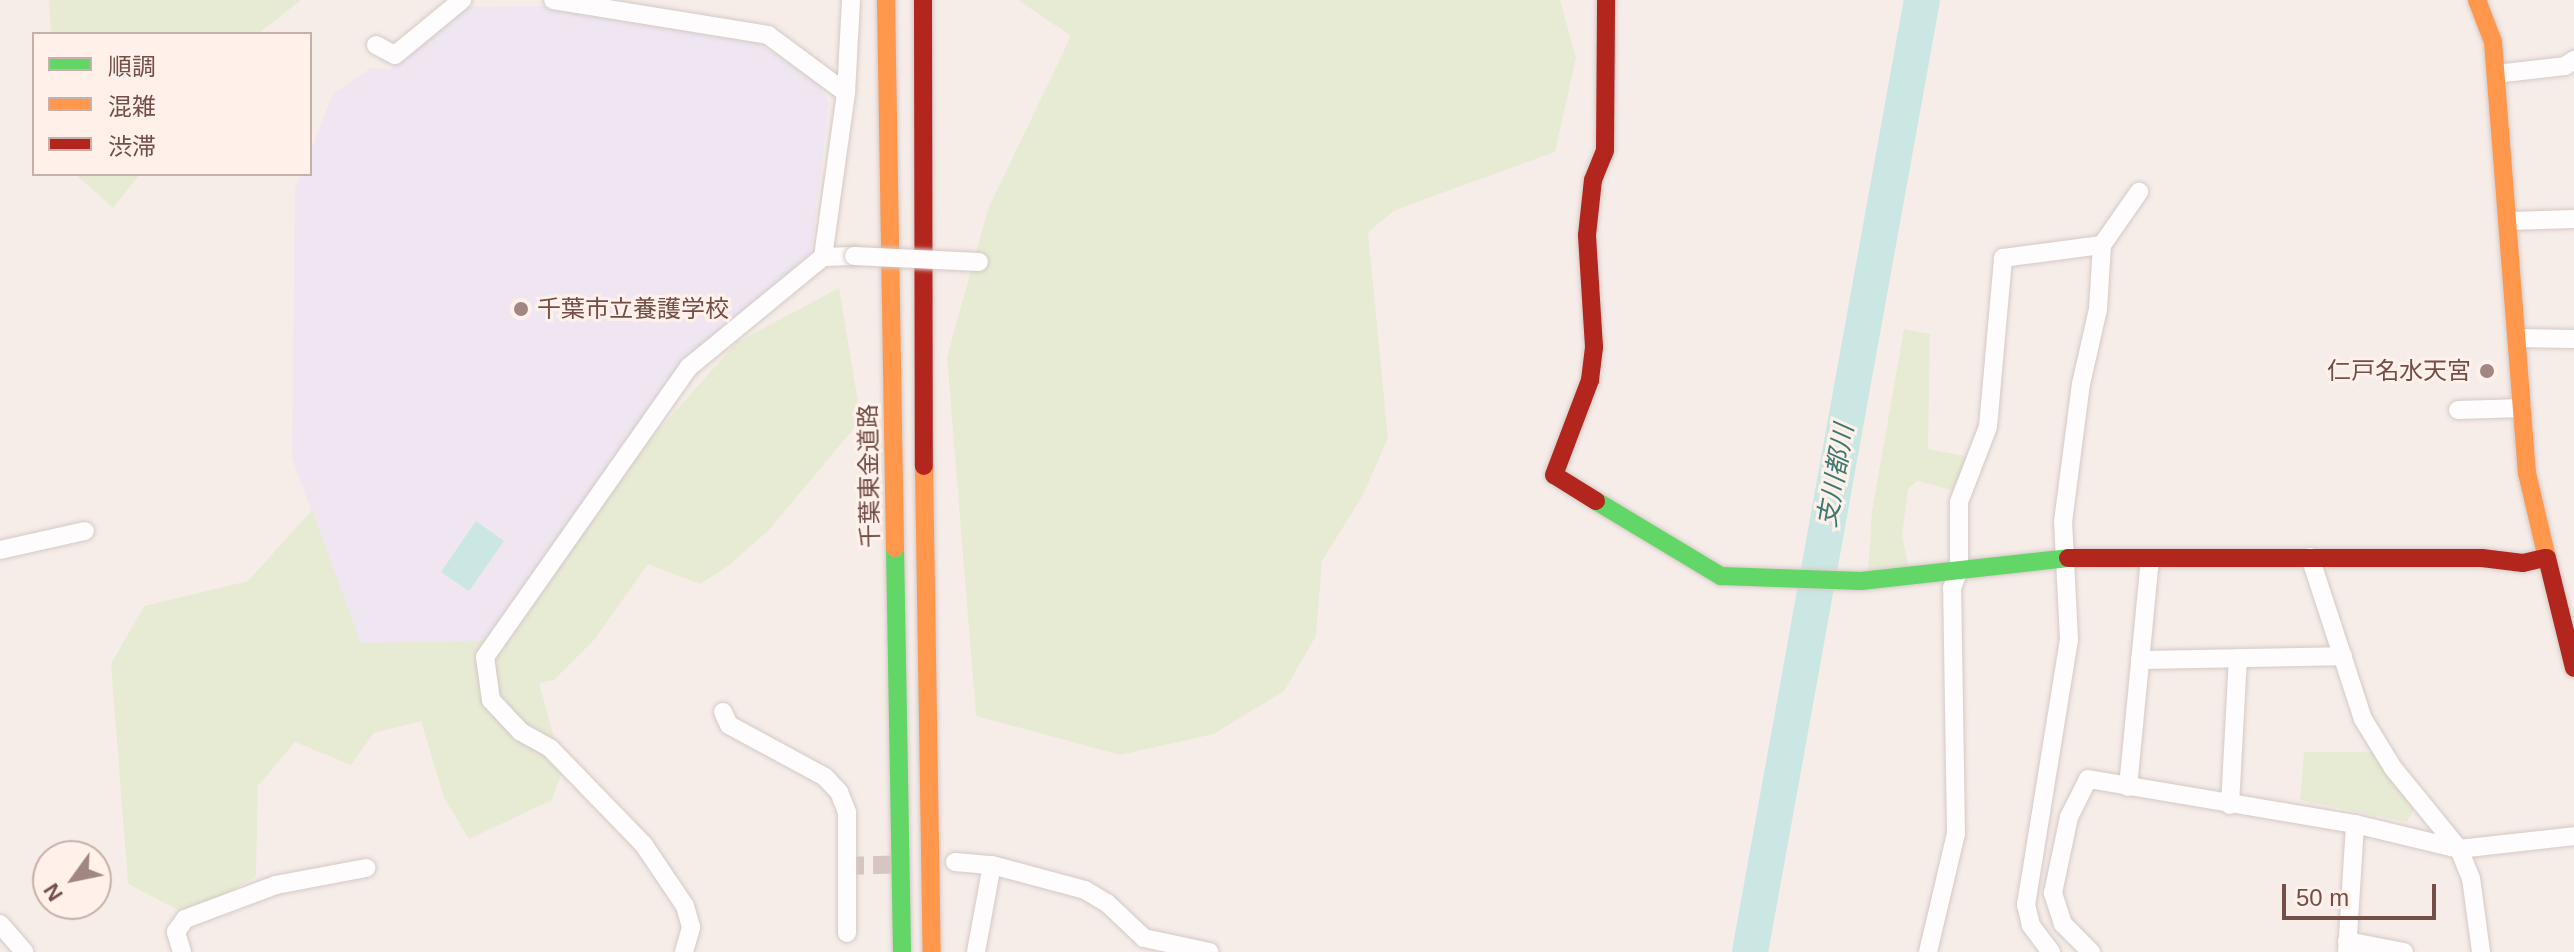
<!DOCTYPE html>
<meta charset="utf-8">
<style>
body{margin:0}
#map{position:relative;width:2574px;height:952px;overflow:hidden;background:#f6ede9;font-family:Helvetica,"Noto Sans JP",sans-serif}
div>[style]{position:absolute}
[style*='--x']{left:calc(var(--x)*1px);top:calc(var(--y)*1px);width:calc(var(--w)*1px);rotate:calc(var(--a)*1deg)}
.education>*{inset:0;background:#efe6f1}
.green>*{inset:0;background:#e8ebd4}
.water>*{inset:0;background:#cbe7e3}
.river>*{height:36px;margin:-18px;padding:0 18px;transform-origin:18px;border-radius:18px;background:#cbe7e3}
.street-tunnel>*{height:18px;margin-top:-9px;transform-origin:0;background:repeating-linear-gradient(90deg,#d6c5c1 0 18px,transparent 0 27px)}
.roads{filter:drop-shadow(0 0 2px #d4c9c6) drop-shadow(0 0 2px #d4c9c6)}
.street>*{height:18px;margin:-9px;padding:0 9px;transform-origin:9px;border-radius:9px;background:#fefcfc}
.fast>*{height:18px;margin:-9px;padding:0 9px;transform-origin:9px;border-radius:9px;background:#63d668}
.slow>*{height:18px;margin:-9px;padding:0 9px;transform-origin:9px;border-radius:9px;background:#ff974d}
.jam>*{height:18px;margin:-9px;padding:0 9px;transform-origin:9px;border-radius:9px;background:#b3261e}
.bridges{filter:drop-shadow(0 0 2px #d4c9c6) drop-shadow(0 0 2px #d4c9c6)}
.street-bridge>*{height:18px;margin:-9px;padding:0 9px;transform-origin:9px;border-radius:9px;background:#fefcfc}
.dots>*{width:22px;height:22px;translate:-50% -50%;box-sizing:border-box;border:4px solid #fff1e9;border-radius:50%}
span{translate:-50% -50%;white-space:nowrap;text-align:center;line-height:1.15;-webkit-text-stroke:6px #fff1e9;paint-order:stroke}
.poi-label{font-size:24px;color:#744e49}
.left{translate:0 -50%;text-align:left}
.right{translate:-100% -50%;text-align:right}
.street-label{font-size:24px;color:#744e49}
.water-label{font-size:26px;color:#3d7974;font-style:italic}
.legend{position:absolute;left:32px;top:32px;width:280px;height:144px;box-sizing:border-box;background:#fff1e9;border:2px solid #c7b0a9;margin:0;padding:10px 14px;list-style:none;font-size:24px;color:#744e49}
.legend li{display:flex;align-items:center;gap:16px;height:40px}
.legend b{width:40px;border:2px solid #c7b0a9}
.north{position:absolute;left:32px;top:840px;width:80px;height:80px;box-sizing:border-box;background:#fff1e9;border:2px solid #c7b0a9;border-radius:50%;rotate:237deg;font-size:22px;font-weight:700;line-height:32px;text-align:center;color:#744e49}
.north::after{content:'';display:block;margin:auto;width:28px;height:36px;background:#a28681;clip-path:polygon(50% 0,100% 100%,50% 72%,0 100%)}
.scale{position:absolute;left:2282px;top:884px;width:154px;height:36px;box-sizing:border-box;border:4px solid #744e49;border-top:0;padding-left:10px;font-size:24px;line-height:28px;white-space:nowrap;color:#744e49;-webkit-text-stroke:6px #fff1e9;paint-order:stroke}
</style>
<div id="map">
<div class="education">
<i style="clip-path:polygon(556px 6px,759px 44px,818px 82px,829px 103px,811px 252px,684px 366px,487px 642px,360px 644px,292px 458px,295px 190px,301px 174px,310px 174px,310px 152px,333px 94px,371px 68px,390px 69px,465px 7px)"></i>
</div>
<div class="green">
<i style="clip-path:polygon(49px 0,301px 0,258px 34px,51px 34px)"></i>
<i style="clip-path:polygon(1018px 0,1560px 0,1576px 58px,1555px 152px,1395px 210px,1368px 232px,1388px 438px,1363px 495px,1322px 561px,1316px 636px,1284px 691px,1214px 734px,1120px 755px,976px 716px,947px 357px,988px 209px,1071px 36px)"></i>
<i style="clip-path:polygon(75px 174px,140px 174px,113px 208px)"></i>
<i style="clip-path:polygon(839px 288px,861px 420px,768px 531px,728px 566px,700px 584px,648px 564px,594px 640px,554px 680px,539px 683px,563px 769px,552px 800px,469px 839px,444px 798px,421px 721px,374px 733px,351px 765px,295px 742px,258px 786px,256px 876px,190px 916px,128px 884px,111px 664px,144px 606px,248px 581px,312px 510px,361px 643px,510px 640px,638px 453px,737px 342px)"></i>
<i style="clip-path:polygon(1904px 329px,1930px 334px,1928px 449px,1969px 457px,1952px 490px,1917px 481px,1908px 489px,1902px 536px,1909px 569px,1868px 571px,1872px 511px)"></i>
<i style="clip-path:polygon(2304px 752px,2372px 752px,2416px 806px,2407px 822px,2300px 800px)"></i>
</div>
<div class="water">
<i style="clip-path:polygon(476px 521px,504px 541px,469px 591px,441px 572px)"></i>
</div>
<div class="river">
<i style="--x:1750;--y:952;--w:967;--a:-79.76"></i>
</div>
<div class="street-tunnel">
<i style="--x:846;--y:866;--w:62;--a:-1.8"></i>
</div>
<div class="roads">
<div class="street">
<i style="--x:553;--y:0;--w:218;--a:9.2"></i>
<i style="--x:768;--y:35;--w:97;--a:36.6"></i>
<i style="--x:376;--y:45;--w:21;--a:28"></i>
<i style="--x:395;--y:55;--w:87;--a:-39.4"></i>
<i style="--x:2496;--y:74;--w:69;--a:-6.6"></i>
<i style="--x:2565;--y:66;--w:11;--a:-34"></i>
<i style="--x:2511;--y:221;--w:63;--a:-1.8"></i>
<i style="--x:823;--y:257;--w:166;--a:-82"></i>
<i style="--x:846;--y:93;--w:93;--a:-86.9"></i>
<i style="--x:2519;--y:338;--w:55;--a:1"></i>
<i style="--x:2458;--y:410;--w:64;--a:-1.8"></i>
<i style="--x:0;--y:550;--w:87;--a:-12.6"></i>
<i style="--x:2310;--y:557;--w:170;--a:71.9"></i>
<i style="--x:2363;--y:719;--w:57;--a:58.5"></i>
<i style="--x:2393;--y:768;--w:104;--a:50.8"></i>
<i style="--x:2459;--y:849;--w:31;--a:68"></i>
<i style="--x:2471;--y:878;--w:75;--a:82.3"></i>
<i style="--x:2140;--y:660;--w:203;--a:-1.1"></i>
<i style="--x:723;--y:712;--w:14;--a:65"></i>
<i style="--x:729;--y:725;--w:109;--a:28.4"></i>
<i style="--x:825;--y:777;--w:21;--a:47"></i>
<i style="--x:839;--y:792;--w:22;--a:68"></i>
<i style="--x:847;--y:812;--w:121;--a:90"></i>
<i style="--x:2128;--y:787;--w:228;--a:-84.5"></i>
<i style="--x:2230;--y:805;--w:147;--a:-86.9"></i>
<i style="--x:955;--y:862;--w:37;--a:5"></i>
<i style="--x:992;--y:865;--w:96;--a:15"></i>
<i style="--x:1085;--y:890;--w:26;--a:31"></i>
<i style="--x:1107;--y:903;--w:51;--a:43.4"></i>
<i style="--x:1144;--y:938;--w:67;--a:12"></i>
<i style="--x:0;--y:924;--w:37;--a:49"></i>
<i style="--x:2347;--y:941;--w:58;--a:10.9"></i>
<i style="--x:182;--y:952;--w:21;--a:-107"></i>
<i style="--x:176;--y:932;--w:16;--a:-55"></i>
<i style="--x:185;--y:919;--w:97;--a:-20.5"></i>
<i style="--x:276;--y:885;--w:92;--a:-10.7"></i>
<i style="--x:684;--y:952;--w:26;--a:-74"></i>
<i style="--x:691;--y:927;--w:22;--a:-106"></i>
<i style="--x:685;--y:906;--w:73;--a:-123.9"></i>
<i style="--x:644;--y:845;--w:135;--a:-134.1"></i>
<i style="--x:550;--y:748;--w:33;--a:-151"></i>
<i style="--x:521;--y:732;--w:44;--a:-133.2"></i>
<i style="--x:491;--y:700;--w:43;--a:-97.9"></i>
<i style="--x:485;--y:657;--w:355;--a:-54.9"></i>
<i style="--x:689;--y:367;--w:173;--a:-39.4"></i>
<i style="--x:823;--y:257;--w:31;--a:-2"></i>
<i style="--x:976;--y:952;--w:88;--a:-79.6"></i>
<i style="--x:1928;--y:952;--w:121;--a:-76.7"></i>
<i style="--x:1956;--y:834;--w:246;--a:-90.9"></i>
<i style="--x:1952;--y:588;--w:19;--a:-69"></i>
<i style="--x:1959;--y:570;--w:68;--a:-90"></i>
<i style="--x:1959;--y:502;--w:80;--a:-68.9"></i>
<i style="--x:1988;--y:427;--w:170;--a:-84.9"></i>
<i style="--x:2003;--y:258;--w:100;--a:-7.5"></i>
<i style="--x:2051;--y:952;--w:34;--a:-127"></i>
<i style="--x:2031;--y:925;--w:21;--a:-104"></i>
<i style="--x:2026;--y:905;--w:269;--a:-80.8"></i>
<i style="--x:2069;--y:639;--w:117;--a:-92.9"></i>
<i style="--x:2063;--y:522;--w:139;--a:-82.6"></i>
<i style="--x:2081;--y:384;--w:77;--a:-77.2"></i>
<i style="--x:2098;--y:309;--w:64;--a:-86.4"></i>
<i style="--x:2102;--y:245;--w:65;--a:-55.1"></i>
<i style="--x:2091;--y:952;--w:40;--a:-135"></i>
<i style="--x:2063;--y:924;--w:33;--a:-108"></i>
<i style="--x:2053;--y:893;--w:78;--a:-78.1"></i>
<i style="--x:2069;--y:817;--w:42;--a:-63.4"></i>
<i style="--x:2088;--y:779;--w:271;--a:9.6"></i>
<i style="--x:2355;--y:824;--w:107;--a:13.5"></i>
<i style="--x:2459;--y:849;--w:116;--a:-6.4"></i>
<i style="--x:2347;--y:952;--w:128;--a:-86.4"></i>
</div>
<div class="fast">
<i style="--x:1596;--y:501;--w:146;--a:31"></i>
<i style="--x:1721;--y:576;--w:140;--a:2"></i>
<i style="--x:1861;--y:581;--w:208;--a:-6.3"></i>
<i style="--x:895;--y:548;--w:404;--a:89"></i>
</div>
<div class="slow">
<i style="--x:886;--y:0;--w:548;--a:89.06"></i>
<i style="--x:2477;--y:0;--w:45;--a:69.1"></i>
<i style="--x:2493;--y:42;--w:432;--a:85.5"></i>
<i style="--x:2527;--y:473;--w:87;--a:76.8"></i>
<i style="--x:924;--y:466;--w:486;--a:89.1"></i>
</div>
<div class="jam">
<i style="--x:923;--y:0;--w:466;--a:89.9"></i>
<i style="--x:1596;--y:501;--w:49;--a:-148.2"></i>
<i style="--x:1554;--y:475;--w:102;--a:-69.2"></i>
<i style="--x:1590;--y:380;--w:33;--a:-83"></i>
<i style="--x:1594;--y:347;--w:112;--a:-93.6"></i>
<i style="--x:1587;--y:235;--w:55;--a:-83.8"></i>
<i style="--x:1593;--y:180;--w:31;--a:-68"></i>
<i style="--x:1605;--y:151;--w:151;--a:-89.6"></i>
<i style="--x:2068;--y:558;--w:414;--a:0"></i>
<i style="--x:2482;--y:558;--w:41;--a:7"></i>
<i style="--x:2523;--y:563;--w:22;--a:-13"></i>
<i style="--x:2547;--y:558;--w:113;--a:76.2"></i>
</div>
</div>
<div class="bridges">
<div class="street-bridge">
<i style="--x:854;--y:256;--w:125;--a:2.7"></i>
</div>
</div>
<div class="dots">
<i style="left:521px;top:309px;background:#a28681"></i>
<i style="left:2487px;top:371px;background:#a28681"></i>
</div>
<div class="poi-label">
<span class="left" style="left:537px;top:309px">千葉市立養護学校</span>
<span class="right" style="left:2471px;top:371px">仁戸名水天宮</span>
</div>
<div class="street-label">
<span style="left:869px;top:476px;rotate:-91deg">千葉東金道路</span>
</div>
<div class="water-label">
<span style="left:1836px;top:476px;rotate:-80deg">支川都川</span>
</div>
<ul class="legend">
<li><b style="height:10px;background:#63d668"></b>順調</li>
<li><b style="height:10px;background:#ff974d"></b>混雑</li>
<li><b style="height:10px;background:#b3261e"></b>渋滞</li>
</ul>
<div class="north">N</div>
<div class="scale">50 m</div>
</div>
